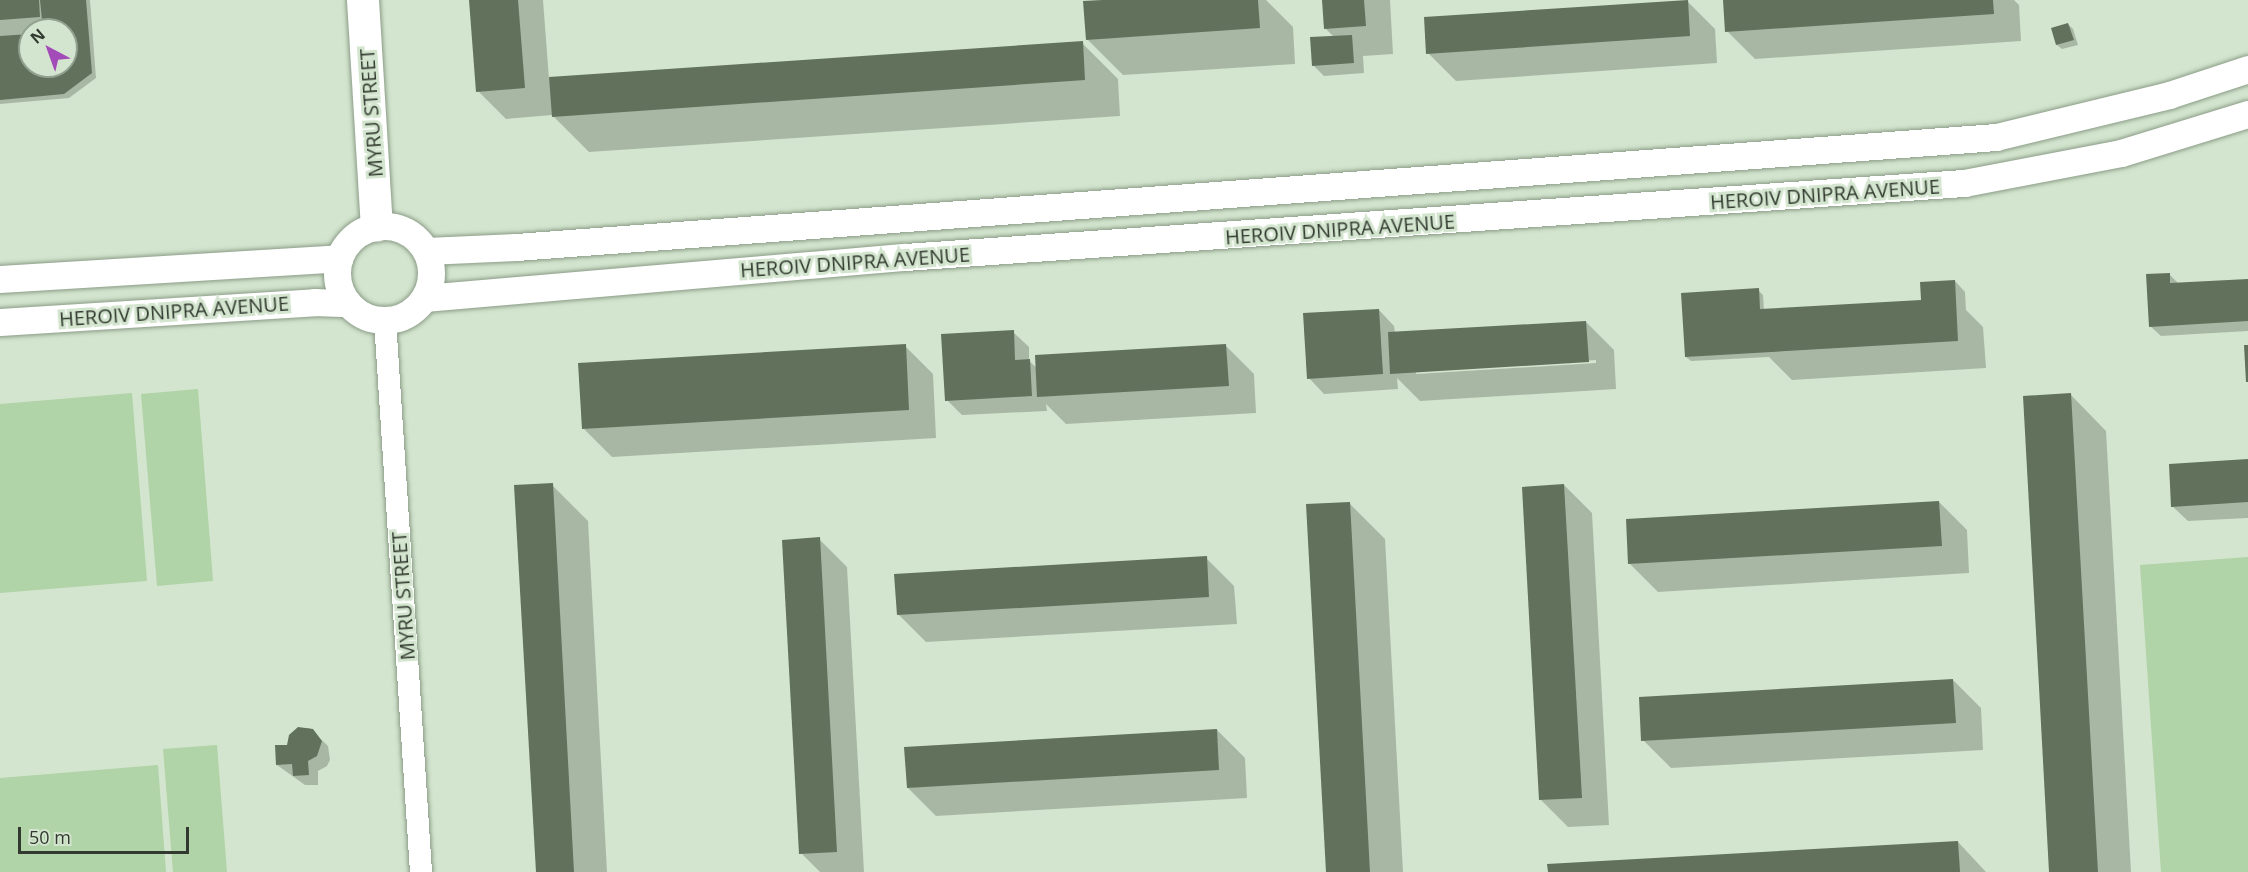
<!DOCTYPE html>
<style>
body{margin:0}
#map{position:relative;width:2248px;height:872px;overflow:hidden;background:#d3e5ce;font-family:"Open Sans",sans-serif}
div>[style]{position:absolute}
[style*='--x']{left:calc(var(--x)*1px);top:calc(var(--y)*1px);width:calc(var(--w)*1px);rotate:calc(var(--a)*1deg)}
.green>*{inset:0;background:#b0d3a7}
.shadow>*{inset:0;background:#0003}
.building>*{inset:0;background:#61715c}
.roads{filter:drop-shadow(0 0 2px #8b9c87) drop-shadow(0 0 2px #8b9c87)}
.minor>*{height:22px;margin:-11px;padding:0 11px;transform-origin:11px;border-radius:11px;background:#fff}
.tertiary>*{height:27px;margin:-13.5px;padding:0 13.5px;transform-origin:13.5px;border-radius:13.5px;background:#fff}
.tertiary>.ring{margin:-13.5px;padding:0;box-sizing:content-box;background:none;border:27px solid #fff;border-radius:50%}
.secondary>*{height:32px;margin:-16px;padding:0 16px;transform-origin:16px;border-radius:16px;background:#fff}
span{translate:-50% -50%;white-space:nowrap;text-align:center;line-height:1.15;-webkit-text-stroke:6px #d3e5ce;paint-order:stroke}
.street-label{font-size:20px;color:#323a30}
.north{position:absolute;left:18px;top:18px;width:60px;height:60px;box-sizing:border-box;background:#d3e5ce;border:2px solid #93a18f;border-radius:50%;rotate:319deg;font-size:16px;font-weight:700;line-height:24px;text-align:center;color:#323a30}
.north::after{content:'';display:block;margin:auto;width:21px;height:27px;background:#a34cb9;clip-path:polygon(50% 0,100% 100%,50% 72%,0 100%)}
.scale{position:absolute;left:18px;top:827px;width:171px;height:27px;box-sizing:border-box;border:3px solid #323a30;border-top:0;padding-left:8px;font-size:18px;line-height:21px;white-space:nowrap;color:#323a30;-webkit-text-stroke:4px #d3e5ce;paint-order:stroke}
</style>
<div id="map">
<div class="green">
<i style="clip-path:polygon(198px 389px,213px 581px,157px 586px,141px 394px)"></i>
<i style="clip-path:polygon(132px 393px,147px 581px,0 593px,0 404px)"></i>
<i style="clip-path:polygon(2248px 557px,2248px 872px,2161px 872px,2140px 565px)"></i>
<i style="clip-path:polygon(217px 745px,227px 872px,173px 872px,163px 749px)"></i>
<i style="clip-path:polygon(158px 765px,166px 872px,0 872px,0 778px)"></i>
</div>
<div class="shadow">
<i style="clip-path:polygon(evenodd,0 0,90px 0,96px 78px,69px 98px,0 104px,0 0,30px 30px,66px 30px,66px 66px,30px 66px,30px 30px)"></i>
<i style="clip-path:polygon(470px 0,543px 0,549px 79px,1082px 43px,1118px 79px,1120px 116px,589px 152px,552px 115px,506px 119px,478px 91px)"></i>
<i style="clip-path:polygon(1124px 0,1266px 0,1293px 27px,1295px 64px,1123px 75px,1088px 40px)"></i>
<i style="clip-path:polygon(1324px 0,1390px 0,1393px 54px,1363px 56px,1364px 73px,1324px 76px,1314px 66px,1334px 37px,1325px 28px)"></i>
<i style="clip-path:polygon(1725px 0,2014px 0,2019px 5px,2021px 41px,1755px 59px,1727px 31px)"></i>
<i style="clip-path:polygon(1687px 1px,1715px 29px,1717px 63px,1456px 81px,1428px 53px)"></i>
<i style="clip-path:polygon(2068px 24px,2073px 29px,2078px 45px,2062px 49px,2057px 45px,2053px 29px)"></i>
<i style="clip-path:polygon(2169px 274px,2179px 284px,2248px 280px,2248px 331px,2161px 336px,2150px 326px)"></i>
<i style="clip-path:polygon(1955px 281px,1965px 292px,1966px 310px,1983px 327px,1986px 368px,1792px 380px,1769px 357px,1691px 361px,1686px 357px,1758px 290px,1763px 295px,1764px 311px,1922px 301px)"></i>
<i style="clip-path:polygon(evenodd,1379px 310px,1394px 326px,1395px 333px,1586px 322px,1614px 350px,1616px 389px,1420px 401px,1397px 378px,1398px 389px,1324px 394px,1309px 378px,1379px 310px,1596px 360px,1596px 363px,1416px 374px,1416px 371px,1596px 360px)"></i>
<i style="clip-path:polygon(1013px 332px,1029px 347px,1029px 361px,1037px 368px,1226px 346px,1254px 374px,1256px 413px,1066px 424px,1046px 404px,1047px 411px,962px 415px,947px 400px)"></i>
<i style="clip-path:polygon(905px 346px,933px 374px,936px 438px,612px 457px,584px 429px)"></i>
<i style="clip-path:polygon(2071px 395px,2106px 431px,2131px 872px,2051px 872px)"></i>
<i style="clip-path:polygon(2248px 461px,2248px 518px,2188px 521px,2172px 506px)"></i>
<i style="clip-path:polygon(552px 485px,588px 521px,607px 872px,537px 872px)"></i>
<i style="clip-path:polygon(1564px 485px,1592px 513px,1609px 825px,1568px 827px,1540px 799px)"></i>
<i style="clip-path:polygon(1939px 502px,1967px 530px,1969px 573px,1658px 592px,1630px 564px)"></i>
<i style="clip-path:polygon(1349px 503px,1385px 539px,1403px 872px,1327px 872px)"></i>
<i style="clip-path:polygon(819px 539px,847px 567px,864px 872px,820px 872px,801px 853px)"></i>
<i style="clip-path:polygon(1206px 558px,1234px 586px,1237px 624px,926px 642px,898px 614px)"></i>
<i style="clip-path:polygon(1953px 680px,1981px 708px,1983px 750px,1671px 768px,1643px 740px)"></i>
<i style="clip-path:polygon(309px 728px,328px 746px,330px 760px,327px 766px,318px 771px,318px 785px,305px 785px,277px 765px,299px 729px)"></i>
<i style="clip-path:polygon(1217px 730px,1245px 758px,1247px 798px,936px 816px,908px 788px)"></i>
<i style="clip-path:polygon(1958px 842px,1986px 872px,1549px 872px)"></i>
</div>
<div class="building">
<i style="clip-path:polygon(0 0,39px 0,40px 17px,0 20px)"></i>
<i style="clip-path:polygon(40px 0,86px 0,92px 73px,64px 94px,0 100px,0 36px,30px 34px,30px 66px,66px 66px,66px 30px,43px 30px)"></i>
<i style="clip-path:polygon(469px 0,518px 0,525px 88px,476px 92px)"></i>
<i style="clip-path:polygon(1102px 0,1258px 0,1260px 28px,1086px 40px,1083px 1px)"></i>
<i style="clip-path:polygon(1322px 0,1364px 0,1366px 26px,1324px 29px)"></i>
<i style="clip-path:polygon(1688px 0,1690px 36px,1426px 54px,1424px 17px)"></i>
<i style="clip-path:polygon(1723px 0,1993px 0,1994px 14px,1725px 32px)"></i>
<i style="clip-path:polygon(2068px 23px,2074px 40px,2056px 45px,2051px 28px)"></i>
<i style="clip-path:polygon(1352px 35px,1354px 63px,1312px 66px,1310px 37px)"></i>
<i style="clip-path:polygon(1083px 41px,1085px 80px,552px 117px,549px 77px)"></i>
<i style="clip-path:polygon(2170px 273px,2170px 283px,2248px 279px,2248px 321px,2149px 327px,2146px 274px)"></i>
<i style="clip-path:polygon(1955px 280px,1958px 341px,1685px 357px,1681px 293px,1759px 288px,1760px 309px,1921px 300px,1920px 282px)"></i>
<i style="clip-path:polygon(1379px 309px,1383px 374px,1307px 379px,1303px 313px)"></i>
<i style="clip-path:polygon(1586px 321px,1589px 362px,1390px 374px,1388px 332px)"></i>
<i style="clip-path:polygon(1014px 330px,1015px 360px,1030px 359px,1032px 396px,945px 401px,941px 334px)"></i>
<i style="clip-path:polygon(906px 344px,909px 410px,582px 429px,578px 363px)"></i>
<i style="clip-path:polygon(1226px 344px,1229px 386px,1037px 397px,1035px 355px)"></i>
<i style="clip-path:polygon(2244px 345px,2248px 345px,2248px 382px,2246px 382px)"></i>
<i style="clip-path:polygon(2071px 393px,2098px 872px,2049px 872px,2039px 687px,2023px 396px)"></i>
<i style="clip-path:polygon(2248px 459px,2248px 502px,2171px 507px,2169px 464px)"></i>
<i style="clip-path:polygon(553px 483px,574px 872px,536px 872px,514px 485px)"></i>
<i style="clip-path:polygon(1564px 484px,1582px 798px,1539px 800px,1522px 487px)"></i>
<i style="clip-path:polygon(1939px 501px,1942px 546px,1628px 564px,1626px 519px)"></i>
<i style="clip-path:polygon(1350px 502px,1370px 872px,1326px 872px,1306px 504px)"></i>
<i style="clip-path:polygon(820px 537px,837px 852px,799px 854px,782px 540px)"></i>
<i style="clip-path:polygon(1207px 556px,1209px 597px,897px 615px,894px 574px)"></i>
<i style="clip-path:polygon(1953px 679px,1956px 723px,1641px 741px,1639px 697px)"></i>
<i style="clip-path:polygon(298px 727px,313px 729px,322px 741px,317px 756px,308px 761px,309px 775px,293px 776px,292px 764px,276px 765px,275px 745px,287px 745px,289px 735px)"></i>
<i style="clip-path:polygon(1217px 729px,1219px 770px,907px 788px,904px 747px)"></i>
<i style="clip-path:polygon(1958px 841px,1960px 872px,1548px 872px,1547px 864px)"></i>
</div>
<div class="roads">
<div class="minor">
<i style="--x:385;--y:320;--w:553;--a:86.27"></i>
</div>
<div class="tertiary">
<i class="ring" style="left:337px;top:226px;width:67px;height:67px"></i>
<i style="--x:426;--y:251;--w:90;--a:-2.5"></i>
<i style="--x:516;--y:247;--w:1484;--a:-4.25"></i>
<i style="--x:1996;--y:137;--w:178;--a:-13.6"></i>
<i style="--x:2169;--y:95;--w:83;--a:-18.2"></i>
<i style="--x:0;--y:279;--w:340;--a:-3.5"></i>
<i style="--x:424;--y:298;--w:483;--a:-4.9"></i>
<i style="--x:905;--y:257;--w:1062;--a:-4"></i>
<i style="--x:1964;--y:183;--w:160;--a:-10.8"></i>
<i style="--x:2121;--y:153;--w:133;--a:-17.1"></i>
<i style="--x:0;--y:322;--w:315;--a:-3.6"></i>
<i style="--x:314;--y:302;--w:34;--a:2"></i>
</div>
<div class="secondary">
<i style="--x:363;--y:0;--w:226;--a:86.5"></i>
</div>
</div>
<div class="street-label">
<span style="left:371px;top:113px;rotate:-94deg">MYRU STREET</span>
<span style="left:1825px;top:194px;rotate:-4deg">HEROIV DNIPRA AVENUE</span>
<span style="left:1340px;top:229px;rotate:-4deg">HEROIV DNIPRA AVENUE</span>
<span style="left:855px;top:262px;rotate:-4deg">HEROIV DNIPRA AVENUE</span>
<span style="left:174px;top:311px;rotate:-4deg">HEROIV DNIPRA AVENUE</span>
<span style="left:403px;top:596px;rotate:-94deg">MYRU STREET</span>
</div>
<div class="north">N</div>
<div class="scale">50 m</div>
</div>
